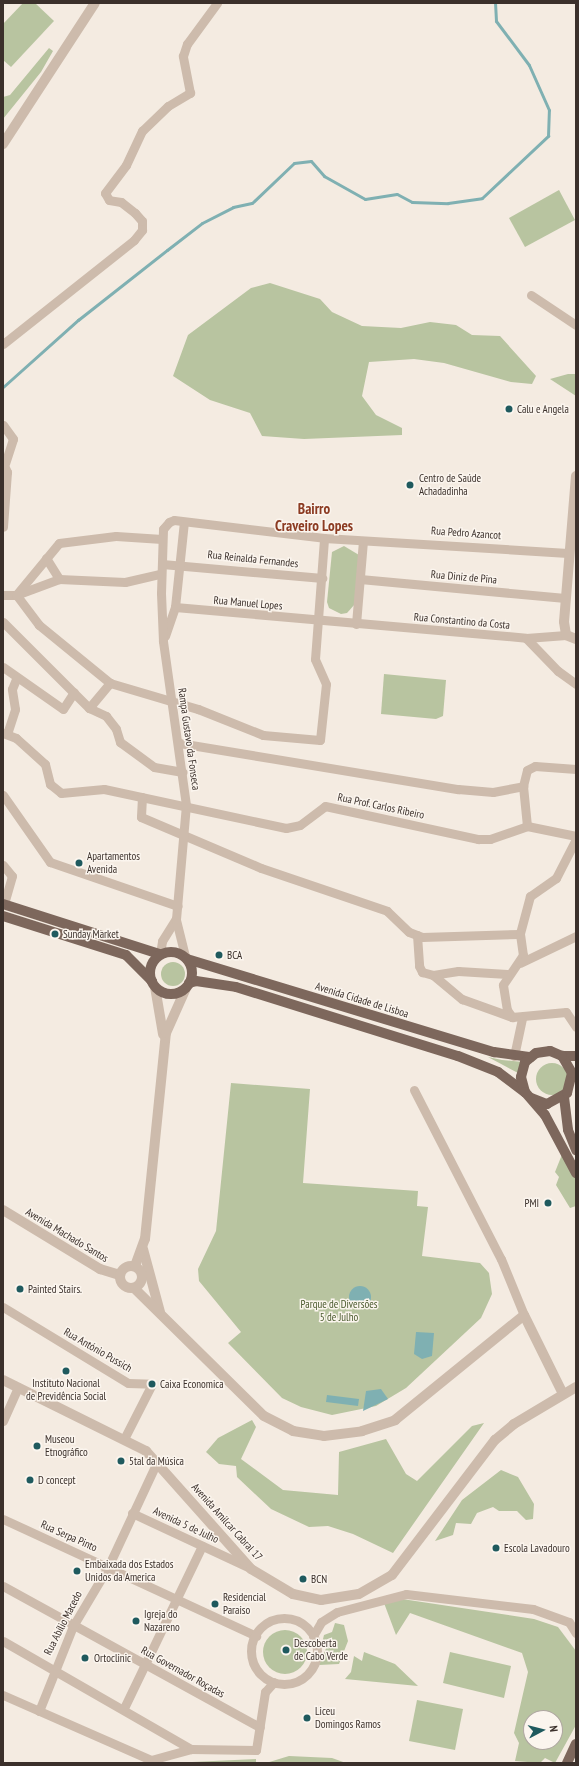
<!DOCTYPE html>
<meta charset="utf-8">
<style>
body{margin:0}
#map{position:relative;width:579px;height:1766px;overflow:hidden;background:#f4ebe1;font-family:"PT Sans Narrow",sans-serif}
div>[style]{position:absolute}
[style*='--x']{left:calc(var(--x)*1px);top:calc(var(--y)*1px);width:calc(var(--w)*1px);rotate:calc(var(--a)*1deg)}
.green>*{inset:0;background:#b8c4a0}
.round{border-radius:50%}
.water>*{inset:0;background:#7fb0b2}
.stream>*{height:3px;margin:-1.5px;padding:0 1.5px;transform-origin:1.5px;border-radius:1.5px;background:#7fb0b2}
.minor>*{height:9px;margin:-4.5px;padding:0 4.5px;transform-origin:4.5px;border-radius:4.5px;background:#cdbbac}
.minor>.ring{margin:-4.5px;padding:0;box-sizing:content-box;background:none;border:9px solid #cdbbac;border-radius:50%}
.tertiary>*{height:10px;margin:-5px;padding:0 5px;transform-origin:5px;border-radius:5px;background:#cdbbac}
.tertiary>.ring{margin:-5px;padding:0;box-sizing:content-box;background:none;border:10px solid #cdbbac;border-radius:50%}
.primary>*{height:10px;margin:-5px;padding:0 5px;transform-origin:5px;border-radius:5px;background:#7d675c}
.primary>.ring{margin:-5px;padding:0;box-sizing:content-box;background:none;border:10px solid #7d675c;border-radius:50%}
.dots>*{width:11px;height:11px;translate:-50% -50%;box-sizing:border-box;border:2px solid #fbf5ee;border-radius:50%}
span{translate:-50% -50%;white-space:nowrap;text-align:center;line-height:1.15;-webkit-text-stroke:3px #fbf5ee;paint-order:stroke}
.poi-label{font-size:11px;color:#3b302b}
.left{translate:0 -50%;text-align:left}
.right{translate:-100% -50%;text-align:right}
.street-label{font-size:11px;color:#3b302b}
.park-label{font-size:11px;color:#4a5a2e}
.district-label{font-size:15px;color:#8c3b22;font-weight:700}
.frame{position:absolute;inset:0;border:4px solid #3b302b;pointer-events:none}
.north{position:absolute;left:523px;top:1710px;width:40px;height:40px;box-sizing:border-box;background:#fbf5ee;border:1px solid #aea6a0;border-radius:50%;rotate:83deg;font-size:11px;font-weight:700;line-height:16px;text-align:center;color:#3b302b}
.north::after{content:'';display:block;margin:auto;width:14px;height:18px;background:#1f5a5e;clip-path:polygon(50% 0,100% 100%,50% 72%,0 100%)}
</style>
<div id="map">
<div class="green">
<i style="clip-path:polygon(23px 3px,35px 3px,54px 21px,11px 67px,3px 60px,3px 24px)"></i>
<i style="clip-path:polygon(49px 48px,53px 51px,41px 72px,3px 119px,3px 97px,10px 95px)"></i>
<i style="clip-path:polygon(559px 190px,575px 220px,525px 247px,509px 218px)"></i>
<i style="clip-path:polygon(270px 283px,320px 299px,332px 312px,362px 326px,401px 328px,430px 322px,456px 325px,472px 335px,500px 336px,536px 376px,532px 384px,511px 382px,444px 363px,414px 359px,369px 362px,362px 396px,376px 415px,402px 428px,402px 435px,304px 439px,262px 436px,250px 413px,210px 400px,173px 376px,188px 335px,251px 288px)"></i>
<i style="clip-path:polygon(568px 374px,576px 374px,576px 396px,550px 379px)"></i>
<i style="clip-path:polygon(344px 546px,359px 555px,355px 604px,347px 613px,341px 614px,329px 608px,327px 602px,332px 552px)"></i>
<i style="clip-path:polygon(384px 674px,446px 680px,443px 716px,436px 719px,381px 714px)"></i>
<i class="round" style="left:161px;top:962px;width:24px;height:24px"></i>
<i style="clip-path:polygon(488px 1057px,502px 1060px,523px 1062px,518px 1073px)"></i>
<i class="round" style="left:536px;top:1063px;width:32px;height:32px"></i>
<i style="clip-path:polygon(231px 1083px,310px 1089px,303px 1183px,418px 1191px,417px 1206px,428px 1207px,422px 1256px,480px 1263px,489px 1273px,492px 1294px,481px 1318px,406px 1388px,376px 1406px,332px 1415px,301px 1407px,282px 1398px,228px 1343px,241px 1332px,199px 1281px,198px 1269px,216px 1231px)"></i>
<i style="clip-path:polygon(563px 1152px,576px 1168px,576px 1206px,570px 1208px,556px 1185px,559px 1177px,555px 1172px)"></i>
<i style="clip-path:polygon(252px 1420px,256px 1427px,241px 1459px,283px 1490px,338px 1495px,339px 1452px,386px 1439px,406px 1474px,417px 1481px,472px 1426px,484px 1423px,393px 1553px,353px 1534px,328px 1526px,309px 1527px,271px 1509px,237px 1477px,236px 1466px,219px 1464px,206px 1452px,218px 1438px)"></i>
<i style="clip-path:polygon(501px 1470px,518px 1477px,534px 1504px,533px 1519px,526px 1520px,517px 1511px,499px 1511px,493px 1507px,477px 1513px,471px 1524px,456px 1523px,453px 1535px,435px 1541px,462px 1500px)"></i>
<i style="clip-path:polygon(evenodd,402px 1599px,534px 1619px,558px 1627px,576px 1651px,576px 1725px,555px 1763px,545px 1758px,540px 1763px,515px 1761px,519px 1743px,514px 1733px,528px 1672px,522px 1653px,410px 1613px,396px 1635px,384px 1603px,402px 1599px,531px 1718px,555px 1718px,555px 1742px,531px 1742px,531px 1718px)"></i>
<i style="clip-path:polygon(335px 1623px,344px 1625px,348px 1641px,339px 1664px,319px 1665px,327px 1646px,322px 1643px,324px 1635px,332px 1632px)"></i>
<i class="round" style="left:263px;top:1630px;width:44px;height:44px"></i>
<i style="clip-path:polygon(364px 1652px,395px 1664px,418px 1686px,345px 1679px,351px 1672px,354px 1656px,362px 1661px)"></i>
<i style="clip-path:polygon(450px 1652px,511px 1666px,504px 1698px,443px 1683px)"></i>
<i style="clip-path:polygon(417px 1700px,463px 1709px,455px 1750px,409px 1741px)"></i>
<i style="clip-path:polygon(289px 1756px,332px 1758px,346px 1763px,266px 1763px)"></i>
<i style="clip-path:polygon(256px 1759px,256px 1763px,189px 1763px,192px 1762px)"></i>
</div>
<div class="water">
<i class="round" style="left:349px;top:1286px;width:22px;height:22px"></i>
<i style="clip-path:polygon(416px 1332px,434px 1333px,432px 1356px,422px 1359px,414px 1354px)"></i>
<i style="clip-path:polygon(381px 1389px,388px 1399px,363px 1411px,366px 1391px)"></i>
<i style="clip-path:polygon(327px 1395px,359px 1399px,358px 1406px,326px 1402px)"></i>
</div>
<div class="stream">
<i style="--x:3;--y:387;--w:101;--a:-41.8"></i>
<i style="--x:78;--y:320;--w:113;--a:-38.2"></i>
<i style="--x:167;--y:250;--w:44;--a:-37.6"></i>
<i style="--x:202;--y:223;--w:35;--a:-27"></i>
<i style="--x:233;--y:207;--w:19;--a:-12"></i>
<i style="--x:252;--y:203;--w:58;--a:-43.6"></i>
<i style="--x:294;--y:163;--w:17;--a:-7"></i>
<i style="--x:311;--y:161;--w:20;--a:49"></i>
<i style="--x:324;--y:176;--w:47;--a:29.3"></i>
<i style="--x:365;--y:199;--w:32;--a:-9"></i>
<i style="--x:397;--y:194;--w:17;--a:28"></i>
<i style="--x:412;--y:202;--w:36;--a:2"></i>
<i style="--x:448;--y:203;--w:34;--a:-8"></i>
<i style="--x:482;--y:198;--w:91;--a:-43.2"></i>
<i style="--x:548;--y:136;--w:26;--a:-88"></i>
<i style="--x:549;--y:110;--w:49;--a:-114"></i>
<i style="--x:529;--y:65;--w:55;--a:-126.9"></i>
<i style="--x:496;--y:21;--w:18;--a:-93"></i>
</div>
<div class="minor">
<i style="--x:531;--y:295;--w:54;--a:33.7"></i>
<i style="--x:3;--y:344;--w:167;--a:-38.4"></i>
<i style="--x:134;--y:240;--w:13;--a:-51"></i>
<i style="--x:142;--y:230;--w:9;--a:-90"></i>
<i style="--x:142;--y:221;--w:11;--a:-131"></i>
<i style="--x:135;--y:213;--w:18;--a:-142"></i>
<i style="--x:121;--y:202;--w:12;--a:-171"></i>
<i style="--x:109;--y:200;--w:8;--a:-120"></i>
<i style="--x:105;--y:193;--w:35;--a:-53"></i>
<i style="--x:126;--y:165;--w:38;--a:-65"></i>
<i style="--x:142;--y:131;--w:36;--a:-44"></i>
<i style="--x:168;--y:106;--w:26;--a:-31"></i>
<i style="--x:190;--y:93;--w:38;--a:-101"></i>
<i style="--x:183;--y:56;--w:13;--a:-72"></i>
<i style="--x:187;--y:44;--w:51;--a:-53.8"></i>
<i style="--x:3;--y:425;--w:17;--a:54"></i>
<i style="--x:13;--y:439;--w:25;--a:108"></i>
<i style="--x:3;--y:463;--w:10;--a:66"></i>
<i style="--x:7;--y:472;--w:55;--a:94.2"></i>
<i style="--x:46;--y:558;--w:25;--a:58"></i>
<i style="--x:162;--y:564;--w:161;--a:5"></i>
<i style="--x:360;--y:579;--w:206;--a:5.3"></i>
<i style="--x:3;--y:595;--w:13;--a:0"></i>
<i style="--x:16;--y:595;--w:46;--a:-20.4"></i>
<i style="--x:59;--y:579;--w:66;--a:2.6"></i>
<i style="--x:125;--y:582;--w:37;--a:-13"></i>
<i style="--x:175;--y:607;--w:352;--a:5"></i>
<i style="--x:526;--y:638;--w:40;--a:-4.3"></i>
<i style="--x:3;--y:622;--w:122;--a:45"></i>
<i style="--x:89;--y:708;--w:19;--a:25"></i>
<i style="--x:106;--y:716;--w:16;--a:52"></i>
<i style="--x:116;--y:729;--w:14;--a:73"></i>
<i style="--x:120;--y:742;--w:42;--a:36.3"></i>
<i style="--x:154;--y:767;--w:29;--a:10"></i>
<i style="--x:356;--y:624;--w:83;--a:-85.2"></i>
<i style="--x:165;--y:636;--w:31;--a:-71"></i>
<i style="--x:175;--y:607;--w:85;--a:-84"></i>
<i style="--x:526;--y:638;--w:46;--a:45.9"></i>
<i style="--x:558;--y:671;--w:22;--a:36"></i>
<i style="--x:3;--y:667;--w:73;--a:35"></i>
<i style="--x:63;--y:709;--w:20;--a:-57"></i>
<i style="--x:110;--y:683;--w:92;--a:-140.8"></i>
<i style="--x:39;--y:625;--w:38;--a:-127"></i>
<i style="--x:16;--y:595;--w:67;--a:-50.4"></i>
<i style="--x:59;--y:543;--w:57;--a:-7"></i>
<i style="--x:116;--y:536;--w:46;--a:3.7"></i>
<i style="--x:89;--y:708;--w:33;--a:-50"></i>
<i style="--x:110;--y:683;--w:92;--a:16.5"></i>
<i style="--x:198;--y:709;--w:70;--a:21.8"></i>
<i style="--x:263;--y:735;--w:57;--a:5"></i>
<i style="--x:320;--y:740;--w:56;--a:-83.9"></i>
<i style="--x:326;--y:684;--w:27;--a:-114"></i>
<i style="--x:315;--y:659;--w:121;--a:-85.7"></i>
<i style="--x:3;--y:733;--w:14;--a:21"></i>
<i style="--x:16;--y:738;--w:39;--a:42"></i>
<i style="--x:45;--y:764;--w:21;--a:76"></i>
<i style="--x:50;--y:784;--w:14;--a:39"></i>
<i style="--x:61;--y:793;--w:43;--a:-5.3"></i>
<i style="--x:104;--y:789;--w:186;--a:12.1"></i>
<i style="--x:286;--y:828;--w:14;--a:-12"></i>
<i style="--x:300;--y:825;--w:31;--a:-37"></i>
<i style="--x:325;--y:806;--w:157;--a:12.2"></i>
<i style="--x:478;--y:839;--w:12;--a:0"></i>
<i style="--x:490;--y:839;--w:39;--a:-19"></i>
<i style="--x:527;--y:826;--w:50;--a:11.5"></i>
<i style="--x:7;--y:734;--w:26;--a:-72"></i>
<i style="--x:15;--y:709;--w:20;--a:-99"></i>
<i style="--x:12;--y:689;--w:11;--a:-68"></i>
<i style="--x:179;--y:743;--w:283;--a:9.4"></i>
<i style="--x:458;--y:789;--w:35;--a:5"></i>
<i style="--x:493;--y:792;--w:31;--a:-11"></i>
<i style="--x:3;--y:795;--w:82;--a:55"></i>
<i style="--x:50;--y:862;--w:135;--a:19"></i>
<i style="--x:142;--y:797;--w:20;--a:93"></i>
<i style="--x:141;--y:817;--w:130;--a:23"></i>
<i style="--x:261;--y:868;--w:133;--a:18.8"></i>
<i style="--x:387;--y:911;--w:30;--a:44"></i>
<i style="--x:409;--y:932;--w:14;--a:21"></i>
<i style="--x:422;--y:937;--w:98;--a:-1.8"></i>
<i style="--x:527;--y:826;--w:40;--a:-95.7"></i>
<i style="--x:523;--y:786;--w:16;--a:-76"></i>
<i style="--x:527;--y:770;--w:9;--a:-27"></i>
<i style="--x:535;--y:766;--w:41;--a:4.2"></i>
<i style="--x:576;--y:839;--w:44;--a:117.1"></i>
<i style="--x:556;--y:878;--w:32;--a:145"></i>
<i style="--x:530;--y:896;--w:39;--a:105"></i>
<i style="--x:520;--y:934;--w:21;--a:82"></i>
<i style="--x:523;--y:955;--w:36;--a:124"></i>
<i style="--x:503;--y:985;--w:25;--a:81"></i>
<i style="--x:507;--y:1010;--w:9;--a:54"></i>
<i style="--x:512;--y:1017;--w:54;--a:-5.3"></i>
<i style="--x:566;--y:1012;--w:18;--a:56"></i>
<i style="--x:3;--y:865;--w:14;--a:51"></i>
<i style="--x:12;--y:876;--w:29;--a:106"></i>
<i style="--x:417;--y:935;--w:31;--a:86"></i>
<i style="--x:419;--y:966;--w:7;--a:63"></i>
<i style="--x:422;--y:972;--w:11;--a:15"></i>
<i style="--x:160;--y:954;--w:13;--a:-81"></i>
<i style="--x:162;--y:941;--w:26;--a:-58"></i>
<i style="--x:185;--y:956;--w:38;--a:-104"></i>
<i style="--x:176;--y:919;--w:114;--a:-85"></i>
<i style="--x:186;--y:805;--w:166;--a:-98"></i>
<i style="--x:163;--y:641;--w:48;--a:-92.4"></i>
<i style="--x:161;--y:593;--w:64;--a:-88.2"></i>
<i style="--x:163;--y:529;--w:9;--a:-49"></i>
<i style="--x:169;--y:522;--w:5;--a:-22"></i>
<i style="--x:174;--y:520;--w:151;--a:6.8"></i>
<i style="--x:324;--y:538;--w:244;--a:3.5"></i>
<i style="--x:520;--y:963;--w:62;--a:-25.7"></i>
<i style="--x:507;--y:974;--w:49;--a:-176.5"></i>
<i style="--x:458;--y:971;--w:25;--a:171"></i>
<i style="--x:433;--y:975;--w:38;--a:40"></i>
<i style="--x:462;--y:999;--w:53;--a:19.8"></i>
<i style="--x:514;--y:1056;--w:38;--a:-78"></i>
<i style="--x:414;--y:1090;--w:190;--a:62.8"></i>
<i style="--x:501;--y:1259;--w:61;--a:67.7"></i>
<i style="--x:3;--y:1307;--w:146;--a:31.3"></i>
<i style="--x:128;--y:1383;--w:24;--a:2"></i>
<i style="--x:152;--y:1384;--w:62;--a:117"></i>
<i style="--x:3;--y:1421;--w:37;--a:-66"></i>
<i style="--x:132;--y:1513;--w:130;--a:25"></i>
<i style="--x:3;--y:1519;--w:279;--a:24.8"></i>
<i style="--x:3;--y:1586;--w:293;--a:28.8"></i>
<i class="ring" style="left:251px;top:1618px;width:57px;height:57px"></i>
<i style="--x:313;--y:1636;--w:16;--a:-60"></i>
<i style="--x:321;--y:1622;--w:19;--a:-32"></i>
<i style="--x:337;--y:1612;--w:71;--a:-14.6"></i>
<i style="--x:406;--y:1594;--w:128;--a:6.7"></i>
<i style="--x:533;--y:1609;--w:38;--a:20"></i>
<i style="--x:569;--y:1622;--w:13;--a:58"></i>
<i style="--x:3;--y:1641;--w:217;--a:29.9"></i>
<i style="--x:3;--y:1695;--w:162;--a:23.7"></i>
<i style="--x:151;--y:1760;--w:41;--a:-15.4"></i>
<i style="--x:191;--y:1749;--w:65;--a:0.9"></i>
<i style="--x:256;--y:1750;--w:59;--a:-81.2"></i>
<i style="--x:265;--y:1692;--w:13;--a:-48"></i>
<i style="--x:124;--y:1708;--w:180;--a:-64.3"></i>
<i style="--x:39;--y:1711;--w:92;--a:-68.2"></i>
<i style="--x:73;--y:1626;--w:69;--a:-59.3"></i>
<i style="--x:108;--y:1567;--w:116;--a:-65"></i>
</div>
<div class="tertiary">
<i style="--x:3;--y:144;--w:168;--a:-56.9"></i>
<i style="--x:576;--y:476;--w:146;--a:94.7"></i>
<i style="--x:564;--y:622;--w:13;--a:81"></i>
<i style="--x:566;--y:635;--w:11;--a:22"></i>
<i style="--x:155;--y:987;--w:48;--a:80.3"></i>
<i style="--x:3;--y:1210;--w:114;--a:31.3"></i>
<i style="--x:100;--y:1269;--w:21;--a:17"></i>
<i style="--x:143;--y:1249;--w:65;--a:74.9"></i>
<i class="ring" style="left:120px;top:1266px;width:12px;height:12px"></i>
<i style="--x:135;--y:1266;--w:29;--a:-70"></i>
<i style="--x:145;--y:1239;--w:207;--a:-84.2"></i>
<i style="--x:166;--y:1033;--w:49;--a:-66"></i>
<i style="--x:134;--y:1288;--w:182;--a:44.6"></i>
<i style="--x:264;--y:1416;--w:33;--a:27"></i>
<i style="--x:293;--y:1431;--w:31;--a:9"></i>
<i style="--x:324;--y:1436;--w:38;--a:-7"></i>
<i style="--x:362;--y:1431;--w:35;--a:-18"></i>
<i style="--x:395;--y:1420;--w:166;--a:-39.1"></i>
<i style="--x:524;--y:1315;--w:88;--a:63.7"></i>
<i style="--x:3;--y:1380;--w:160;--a:26.4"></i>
<i style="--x:146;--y:1451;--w:158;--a:48.3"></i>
<i style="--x:251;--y:1569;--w:49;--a:30.8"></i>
<i style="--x:293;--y:1594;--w:29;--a:12"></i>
<i style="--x:321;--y:1600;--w:38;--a:-9"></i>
<i style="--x:359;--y:1594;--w:38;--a:-30"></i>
<i style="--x:392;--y:1575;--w:170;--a:-52.7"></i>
<i style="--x:495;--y:1440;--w:25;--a:-40"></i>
<i style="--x:514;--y:1424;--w:72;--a:-30.8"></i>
</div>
<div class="primary">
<i style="--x:3;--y:904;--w:165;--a:17.7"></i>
<i style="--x:3;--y:916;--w:129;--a:17.6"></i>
<i style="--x:126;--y:955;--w:37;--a:45"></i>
<i class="ring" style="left:150px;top:952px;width:32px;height:32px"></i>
<i style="--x:187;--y:959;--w:321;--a:16.9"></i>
<i style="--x:494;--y:1052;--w:37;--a:8"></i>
<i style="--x:189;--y:983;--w:7;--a:-16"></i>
<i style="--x:196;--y:981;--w:40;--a:8.5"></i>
<i style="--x:236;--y:987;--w:232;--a:17.3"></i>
<i style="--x:458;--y:1056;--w:43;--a:21.8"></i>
<i style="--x:498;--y:1072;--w:34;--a:37"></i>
<i style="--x:562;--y:1056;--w:14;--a:0"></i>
<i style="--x:564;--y:1097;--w:33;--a:83"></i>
<i style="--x:568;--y:1130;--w:22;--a:68"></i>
<i style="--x:531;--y:1098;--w:17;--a:21"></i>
<i style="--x:547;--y:1104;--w:23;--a:-29"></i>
<i style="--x:567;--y:1093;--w:21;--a:-76"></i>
<i style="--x:572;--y:1073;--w:20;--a:-120"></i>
<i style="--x:562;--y:1056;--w:13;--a:-157"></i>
<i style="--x:550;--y:1051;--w:14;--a:172"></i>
<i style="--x:536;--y:1053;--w:14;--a:141"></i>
<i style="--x:525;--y:1062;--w:16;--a:105"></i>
<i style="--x:521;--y:1077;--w:16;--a:75"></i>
<i style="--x:525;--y:1092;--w:30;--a:49"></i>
<i style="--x:545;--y:1115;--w:66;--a:61.9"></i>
<i style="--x:567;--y:1763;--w:21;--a:-65"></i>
</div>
<div class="dots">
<i style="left:509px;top:409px;background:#1f5a5e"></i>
<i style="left:410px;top:485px;background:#1f5a5e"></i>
<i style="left:79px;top:863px;background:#1f5a5e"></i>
<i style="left:55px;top:934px;background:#1f5a5e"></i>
<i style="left:219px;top:955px;background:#1f5a5e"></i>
<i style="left:548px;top:1203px;background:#1f5a5e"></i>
<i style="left:20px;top:1289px;background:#1f5a5e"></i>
<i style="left:66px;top:1371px;background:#1f5a5e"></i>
<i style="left:152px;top:1384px;background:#1f5a5e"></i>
<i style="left:37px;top:1446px;background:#1f5a5e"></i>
<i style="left:121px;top:1461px;background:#1f5a5e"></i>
<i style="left:30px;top:1480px;background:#1f5a5e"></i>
<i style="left:496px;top:1548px;background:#1f5a5e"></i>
<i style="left:77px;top:1571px;background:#1f5a5e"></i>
<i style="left:303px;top:1579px;background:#1f5a5e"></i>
<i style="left:215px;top:1604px;background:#1f5a5e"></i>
<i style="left:136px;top:1621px;background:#1f5a5e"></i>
<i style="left:286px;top:1650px;background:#1f5a5e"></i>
<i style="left:85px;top:1658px;background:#1f5a5e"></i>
<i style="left:307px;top:1718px;background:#1f5a5e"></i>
</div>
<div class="poi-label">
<span class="left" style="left:517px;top:409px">Calu e Angela</span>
<span class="left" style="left:419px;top:485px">Centro de Saúde<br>Achadadinha</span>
<span class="left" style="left:87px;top:863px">Apartamentos<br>Avenida</span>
<span class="left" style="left:63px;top:934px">Sunday Market</span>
<span class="left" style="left:227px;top:955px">BCA</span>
<span class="right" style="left:539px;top:1203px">PMI</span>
<span class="left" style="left:28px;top:1289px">Painted Stairs.</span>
<span style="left:66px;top:1390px">Instituto Nacional<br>de Previdência Social</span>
<span class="left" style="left:160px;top:1384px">Caixa Economica</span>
<span class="left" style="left:45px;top:1446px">Museou<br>Etnográfico</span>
<span class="left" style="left:129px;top:1461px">5tal da Música</span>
<span class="left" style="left:38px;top:1480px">D concept</span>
<span class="left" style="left:504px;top:1548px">Escola Lavadouro</span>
<span class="left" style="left:85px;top:1571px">Embaixada dos Estados<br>Unidos da America</span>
<span class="left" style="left:311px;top:1579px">BCN</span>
<span class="left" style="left:223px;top:1604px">Residencial<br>Paraiso</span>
<span class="left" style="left:144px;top:1621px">Igreja do<br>Nazareno</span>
<span class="left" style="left:294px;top:1650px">Descoberta<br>de Cabo Verde</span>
<span class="left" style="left:94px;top:1658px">Ortoclinic</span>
<span class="left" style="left:315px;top:1718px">Liceu<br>Domingos Ramos</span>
</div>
<div class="street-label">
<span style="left:466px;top:533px;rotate:4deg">Rua Pedro Azancot</span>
<span style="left:253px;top:559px;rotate:6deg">Rua Reinalda Fernandes</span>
<span style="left:464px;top:577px;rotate:5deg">Rua Diniz de Pina</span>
<span style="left:248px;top:603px;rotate:5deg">Rua Manuel Lopes</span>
<span style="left:462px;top:621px;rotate:5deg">Rua Constantino da Costa</span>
<span style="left:189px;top:739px;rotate:82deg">Rampa Gustavo da Fonseca</span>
<span style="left:381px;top:806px;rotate:12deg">Rua Prof. Carlos Ribeiro</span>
<span style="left:362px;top:1000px;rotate:17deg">Avenida Cidade de Lisboa</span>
<span style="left:67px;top:1235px;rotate:31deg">Avenida Machado Santos</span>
<span style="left:98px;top:1350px;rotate:30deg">Rua António Pussich</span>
<span style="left:227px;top:1522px;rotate:48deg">Avenida Amilcar Cabral 17</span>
<span style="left:186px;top:1525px;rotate:25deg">Avenida 5 de Julho</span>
<span style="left:69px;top:1536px;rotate:24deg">Rua Serpa Pinto</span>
<span style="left:63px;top:1623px;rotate:-63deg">Rua Abílio Macedo</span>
<span style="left:183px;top:1672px;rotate:29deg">Rua Governador Roçadas</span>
</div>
<div class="park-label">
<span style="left:339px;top:1311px">Parque de Diversões<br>5 de Julho</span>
</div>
<div class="district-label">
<span style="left:314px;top:517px">Bairro<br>Craveiro Lopes</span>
</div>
<div class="frame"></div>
<div class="north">N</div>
</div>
